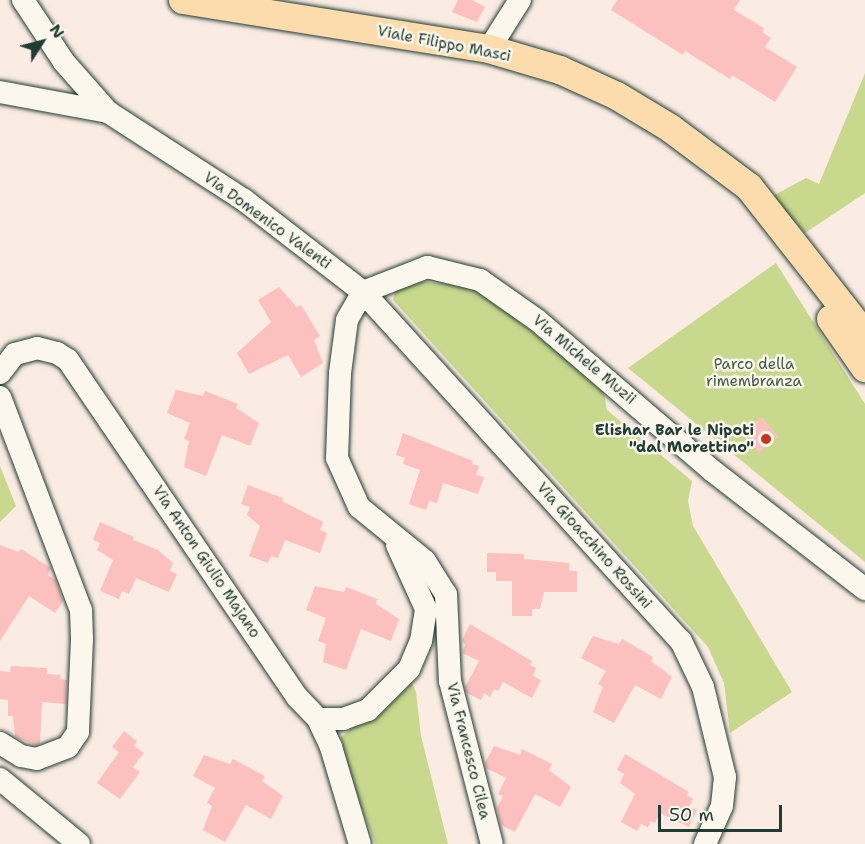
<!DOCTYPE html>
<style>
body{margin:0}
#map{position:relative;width:865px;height:844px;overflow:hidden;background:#fbece3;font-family:"Shantell Sans",sans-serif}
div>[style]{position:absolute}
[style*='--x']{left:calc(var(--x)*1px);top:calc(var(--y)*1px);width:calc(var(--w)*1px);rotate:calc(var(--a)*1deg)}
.green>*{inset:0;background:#c8d88d}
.building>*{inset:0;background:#fcc0be}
.roads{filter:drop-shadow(0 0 2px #1f3d34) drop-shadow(0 0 2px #1f3d34)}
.minor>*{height:22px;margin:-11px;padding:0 11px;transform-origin:11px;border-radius:11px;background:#fbf7ec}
.major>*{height:28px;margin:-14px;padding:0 14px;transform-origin:14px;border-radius:14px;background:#fcdcac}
.dots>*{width:16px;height:16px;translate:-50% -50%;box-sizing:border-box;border:3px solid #fbf7ec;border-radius:50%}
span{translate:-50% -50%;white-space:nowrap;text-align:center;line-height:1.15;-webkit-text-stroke:5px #fbf7ec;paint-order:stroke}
.street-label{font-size:15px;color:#1f3d34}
.park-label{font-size:15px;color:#415c46}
.poi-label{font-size:15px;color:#1f3d34;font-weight:700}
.right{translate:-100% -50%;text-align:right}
.north{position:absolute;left:12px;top:12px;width:60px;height:60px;-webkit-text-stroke:4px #fbf7ec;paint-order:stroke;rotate:54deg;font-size:16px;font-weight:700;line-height:24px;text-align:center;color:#1f3d34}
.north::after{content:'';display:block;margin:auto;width:21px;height:27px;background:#1f3d34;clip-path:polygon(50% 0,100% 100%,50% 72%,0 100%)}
.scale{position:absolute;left:658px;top:805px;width:124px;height:27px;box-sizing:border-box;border:3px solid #1f3d34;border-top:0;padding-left:8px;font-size:18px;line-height:21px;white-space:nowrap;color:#1f3d34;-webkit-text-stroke:4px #fbf7ec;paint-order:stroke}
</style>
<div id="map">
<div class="green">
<i style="clip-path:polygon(865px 73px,865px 193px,805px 233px,771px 197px,806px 178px,819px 184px)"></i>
<i style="clip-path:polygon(776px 263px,865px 404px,865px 562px,628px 368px)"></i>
<i style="clip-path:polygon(415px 281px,458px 285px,486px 295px,603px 388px,607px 410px,692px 481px,688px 501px,693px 526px,792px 692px,730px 733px,724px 683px,708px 647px,393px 300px,396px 286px)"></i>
<i style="clip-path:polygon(0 466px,16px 506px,0 522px)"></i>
<i style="clip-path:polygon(409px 677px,416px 692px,421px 736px,448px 844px,375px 844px,348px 770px,341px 737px,386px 702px)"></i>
</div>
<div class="building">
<i style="clip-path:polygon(458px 0,472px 0,485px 7px,477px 22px,452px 12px)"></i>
<i style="clip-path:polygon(617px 0,740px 0,734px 10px,764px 28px,762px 32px,771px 38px,765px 47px,797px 67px,775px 102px,732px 75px,730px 79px,685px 51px,683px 55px,611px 10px)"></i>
<i style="clip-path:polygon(279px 287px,297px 307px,301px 305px,320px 336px,314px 340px,323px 363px,301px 377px,288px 355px,249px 374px,237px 353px,271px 322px,258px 300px)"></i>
<i style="clip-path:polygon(176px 390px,203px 396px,205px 391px,238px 404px,236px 408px,259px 423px,250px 446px,222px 435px,206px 476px,184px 467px,189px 441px,184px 439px,190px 423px,167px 413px)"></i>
<i style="clip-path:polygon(762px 417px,778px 437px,759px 453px,742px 433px)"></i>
<i style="clip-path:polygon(403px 433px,473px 461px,472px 464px,479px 466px,476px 475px,484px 477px,478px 494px,443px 483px,437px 503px,429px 501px,426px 510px,409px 504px,420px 470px,403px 464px,405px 458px,396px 455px)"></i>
<i style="clip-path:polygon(248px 485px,283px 498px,282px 501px,323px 522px,320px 530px,327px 533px,320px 553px,285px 540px,278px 558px,271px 556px,268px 563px,249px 556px,260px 526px,247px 515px,250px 507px,241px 504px)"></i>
<i style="clip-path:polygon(100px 522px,134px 537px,133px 540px,158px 550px,173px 563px,170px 571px,177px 574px,169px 592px,136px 578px,129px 594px,122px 591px,119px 599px,100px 591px,113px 560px,97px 550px,100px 543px,93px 540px)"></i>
<i style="clip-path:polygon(0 545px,19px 552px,21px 549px,51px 568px,48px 575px,55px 580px,63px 601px,55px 613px,29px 596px,0 641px)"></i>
<i style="clip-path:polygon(487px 553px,524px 554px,524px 559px,569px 563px,569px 571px,577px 571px,577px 592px,544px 592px,540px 609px,532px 609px,532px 616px,512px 616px,512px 581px,496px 581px,496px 572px,487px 572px)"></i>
<i style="clip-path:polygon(315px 586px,344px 592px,346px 587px,377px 599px,376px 604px,399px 619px,391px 641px,361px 629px,346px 670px,323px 662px,326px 644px,318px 641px,326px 618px,306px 610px)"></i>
<i style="clip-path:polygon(470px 624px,532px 661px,530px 665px,536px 668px,533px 676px,541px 680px,532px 698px,503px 682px,498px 691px,494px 689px,490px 697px,484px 693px,481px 700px,467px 693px,465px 687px,479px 661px,462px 653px,465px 645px,462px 640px)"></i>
<i style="clip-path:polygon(593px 636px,619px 644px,622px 639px,653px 657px,651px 661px,672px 677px,661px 699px,635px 685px,614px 723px,593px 712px,603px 687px,598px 684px,606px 671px,581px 658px)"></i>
<i style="clip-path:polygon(11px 666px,47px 668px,47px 674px,61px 675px,60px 679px,67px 680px,66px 704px,42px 702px,40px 743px,36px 745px,15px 737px,13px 716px,8px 716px,8px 700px,0 699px,0 671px,10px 672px)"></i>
<i style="clip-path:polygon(124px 731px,137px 741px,134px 746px,144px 753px,133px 767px,140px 772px,120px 799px,97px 783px,119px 752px,112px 747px)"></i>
<i style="clip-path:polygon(494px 746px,520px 755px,522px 749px,552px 764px,549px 770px,571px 787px,560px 807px,535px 794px,515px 832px,501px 825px,497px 808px,503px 796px,498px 794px,506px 778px,486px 768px,485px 763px)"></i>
<i style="clip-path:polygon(625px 754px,689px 792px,687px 795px,693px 799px,689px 807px,697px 810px,689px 827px,660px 813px,655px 823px,651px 821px,648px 827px,641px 824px,637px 831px,621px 822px,635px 794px,620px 783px,624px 774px,617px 770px)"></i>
<i style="clip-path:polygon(204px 755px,230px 764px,233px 759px,265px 776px,262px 781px,283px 796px,271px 819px,246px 805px,225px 842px,203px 830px,212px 806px,207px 803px,215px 788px,193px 776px)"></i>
</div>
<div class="roads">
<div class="minor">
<i style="--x:23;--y:0;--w:74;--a:56.5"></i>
<i style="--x:64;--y:62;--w:67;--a:48.7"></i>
<i style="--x:108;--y:112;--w:162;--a:32.9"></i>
<i style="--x:244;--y:200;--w:150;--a:37.7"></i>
<i style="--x:363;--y:292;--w:472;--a:47.7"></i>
<i style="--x:681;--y:641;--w:51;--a:64.4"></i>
<i style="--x:703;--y:687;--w:93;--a:76.3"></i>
<i style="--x:725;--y:777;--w:29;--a:96"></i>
<i style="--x:722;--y:806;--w:42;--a:114.1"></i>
<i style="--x:489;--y:49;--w:58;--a:-57.7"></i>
<i style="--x:0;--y:92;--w:110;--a:10.5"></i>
<i style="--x:363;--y:292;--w:69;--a:-21.3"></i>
<i style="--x:427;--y:267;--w:55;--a:13.8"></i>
<i style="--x:480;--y:280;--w:70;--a:35.1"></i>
<i style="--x:537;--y:320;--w:233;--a:40.7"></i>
<i style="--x:714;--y:472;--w:191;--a:37.8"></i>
<i style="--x:363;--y:292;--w:32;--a:120"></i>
<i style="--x:347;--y:320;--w:53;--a:97.5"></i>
<i style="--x:340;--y:373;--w:85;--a:92"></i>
<i style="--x:337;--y:458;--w:54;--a:65.8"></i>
<i style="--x:359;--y:507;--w:85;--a:39.3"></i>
<i style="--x:425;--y:561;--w:39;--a:58"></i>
<i style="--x:446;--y:594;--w:87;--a:87.4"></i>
<i style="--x:450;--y:681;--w:168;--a:75.6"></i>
<i style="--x:0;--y:373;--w:24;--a:-52"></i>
<i style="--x:15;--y:354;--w:23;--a:-15"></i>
<i style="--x:37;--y:348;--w:21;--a:14"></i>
<i style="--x:57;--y:353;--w:13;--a:32"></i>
<i style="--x:68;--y:360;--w:407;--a:55.8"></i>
<i style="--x:297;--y:697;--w:30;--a:46"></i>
<i style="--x:318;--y:719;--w:31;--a:65"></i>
<i style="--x:331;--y:747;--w:101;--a:73.4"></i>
<i style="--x:0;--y:397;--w:228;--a:69.2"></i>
<i style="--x:81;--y:610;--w:29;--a:88"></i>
<i style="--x:82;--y:639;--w:93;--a:92.5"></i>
<i style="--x:78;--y:732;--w:18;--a:124"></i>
<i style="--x:68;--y:747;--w:33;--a:159"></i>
<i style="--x:37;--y:759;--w:16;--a:-169"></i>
<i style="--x:21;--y:756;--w:25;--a:-148"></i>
<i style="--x:318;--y:719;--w:25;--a:0"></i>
<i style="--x:343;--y:719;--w:27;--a:-20"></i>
<i style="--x:368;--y:710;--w:58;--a:-45"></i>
<i style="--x:409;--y:669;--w:30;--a:-67"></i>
<i style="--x:421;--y:641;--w:32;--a:-81"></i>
<i style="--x:426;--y:609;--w:70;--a:-114.4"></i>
<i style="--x:0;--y:779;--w:102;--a:39.4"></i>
</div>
<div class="major">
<i style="--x:183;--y:0;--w:310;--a:9.1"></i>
<i style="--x:489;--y:49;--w:74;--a:16.5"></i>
<i style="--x:560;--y:70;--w:63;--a:24.5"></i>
<i style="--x:617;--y:96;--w:62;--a:31.1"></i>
<i style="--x:670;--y:128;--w:99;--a:36.8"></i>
<i style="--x:749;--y:187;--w:188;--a:51.9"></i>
<i style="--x:831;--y:319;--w:60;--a:55.2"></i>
</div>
</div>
<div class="dots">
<i style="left:766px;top:439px;background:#c8321e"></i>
</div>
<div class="street-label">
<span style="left:444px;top:44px;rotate:11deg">Viale Filippo Masci</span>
<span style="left:267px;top:221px;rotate:36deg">Via Domenico Valenti</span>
<span style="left:584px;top:360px;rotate:40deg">Via Michele Muzii</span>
<span style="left:594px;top:546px;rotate:48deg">Via Gioacchino Rossini</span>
<span style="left:206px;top:562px;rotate:56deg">Via Anton Giulio Majano</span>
<span style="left:468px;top:751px;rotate:76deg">Via Francesco Cilea</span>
</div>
<div class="park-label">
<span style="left:754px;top:373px">Parco della<br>rimembranza</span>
</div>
<div class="poi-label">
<span class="right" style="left:754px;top:439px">Elishar Bar le Nipoti<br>"dal Morettino"</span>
</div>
<div class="north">N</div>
<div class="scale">50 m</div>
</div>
